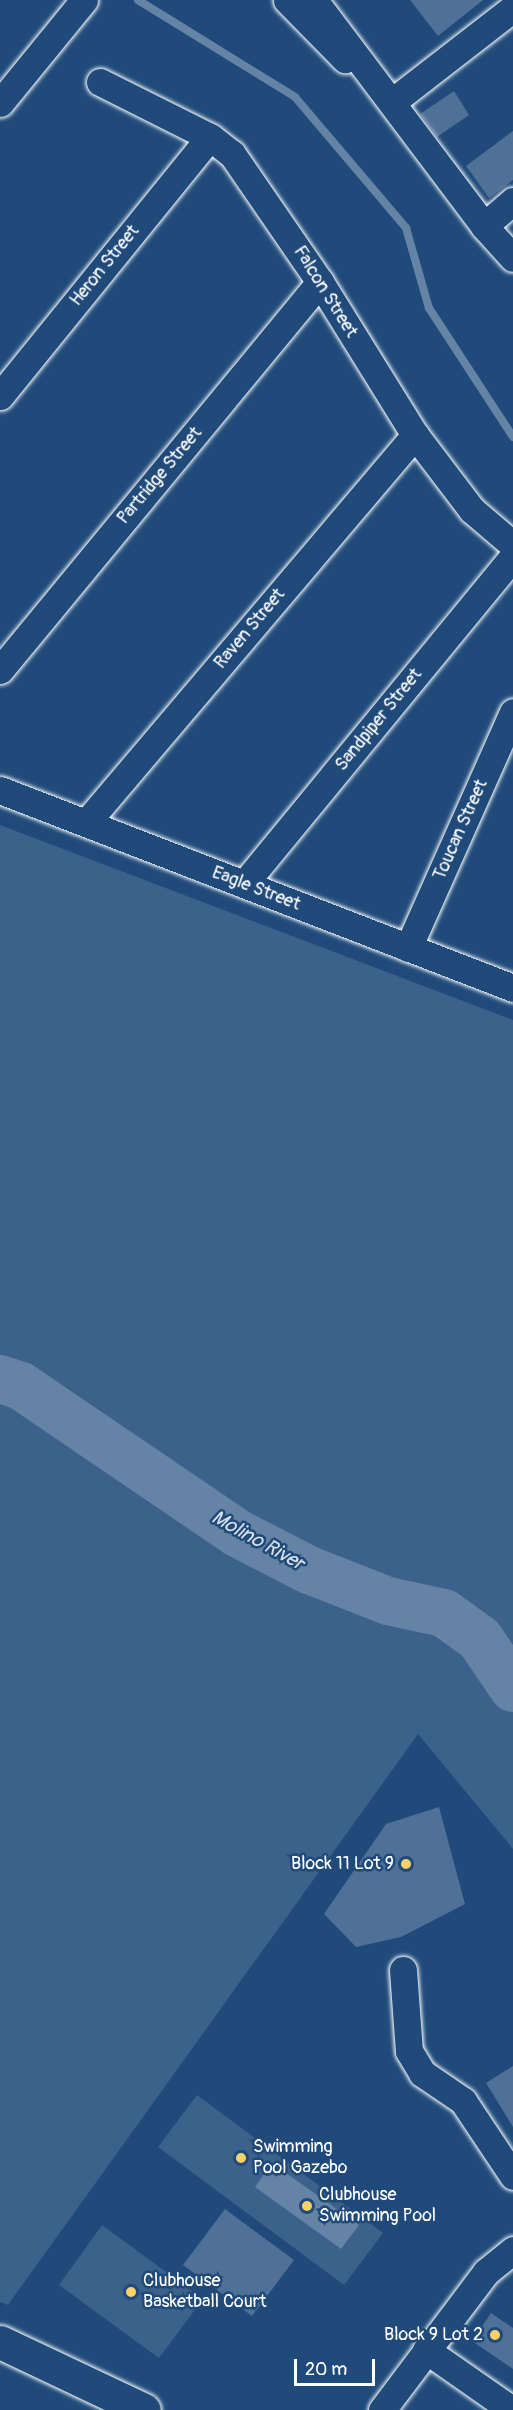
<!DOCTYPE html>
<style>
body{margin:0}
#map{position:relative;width:513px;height:2410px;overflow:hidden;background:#1f4a7a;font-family:Pangolin,sans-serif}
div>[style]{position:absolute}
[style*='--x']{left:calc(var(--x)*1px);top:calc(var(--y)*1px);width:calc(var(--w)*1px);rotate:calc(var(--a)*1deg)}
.green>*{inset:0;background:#3c618b}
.water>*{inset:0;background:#6583a4}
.stream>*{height:8px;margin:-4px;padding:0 4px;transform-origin:4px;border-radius:4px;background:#6583a4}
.river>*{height:48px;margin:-24px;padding:0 24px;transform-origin:24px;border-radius:24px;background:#6583a4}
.building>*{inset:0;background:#507197}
.roads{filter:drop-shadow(0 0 2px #fff) drop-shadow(0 0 2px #fff)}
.minor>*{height:27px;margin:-13.5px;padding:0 13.5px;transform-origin:13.5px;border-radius:13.5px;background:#1f4a7a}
.primary>*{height:33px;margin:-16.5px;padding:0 16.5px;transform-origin:16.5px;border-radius:16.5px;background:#1f4a7a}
.dots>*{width:16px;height:16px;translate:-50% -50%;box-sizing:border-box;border:3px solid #1f4a7a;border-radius:50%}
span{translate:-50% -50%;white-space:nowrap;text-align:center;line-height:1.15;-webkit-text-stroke:5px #1f4a7a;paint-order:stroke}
.street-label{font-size:18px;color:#fff}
.poi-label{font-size:18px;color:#fff}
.right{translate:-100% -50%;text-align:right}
.left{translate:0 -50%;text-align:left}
.water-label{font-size:20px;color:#d8e0e8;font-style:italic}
.scale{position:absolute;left:294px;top:2359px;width:81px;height:27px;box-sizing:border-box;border:3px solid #fff;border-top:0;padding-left:8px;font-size:18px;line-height:21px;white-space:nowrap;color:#fff;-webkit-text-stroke:4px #1f4a7a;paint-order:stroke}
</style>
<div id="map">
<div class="green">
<i style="clip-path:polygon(0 825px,513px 1020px,513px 1849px,418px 1734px,8px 2305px,0 2302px)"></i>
<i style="clip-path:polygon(197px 2095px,383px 2233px,344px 2285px,158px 2147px)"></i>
<i style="clip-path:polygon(102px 2225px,203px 2299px,159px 2358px,59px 2285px)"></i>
</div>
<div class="water">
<i style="clip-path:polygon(272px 2163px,359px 2225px,341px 2249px,255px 2187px)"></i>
</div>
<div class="stream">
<i style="--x:138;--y:0;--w:185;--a:31.7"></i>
<i style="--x:295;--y:97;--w:172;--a:49.7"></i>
<i style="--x:406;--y:228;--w:83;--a:74"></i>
<i style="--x:429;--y:308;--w:154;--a:56.9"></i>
</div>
<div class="river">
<i style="--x:0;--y:1379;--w:22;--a:18"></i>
<i style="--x:21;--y:1386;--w:263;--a:34.2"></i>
<i style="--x:239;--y:1534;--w:79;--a:27.2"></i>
<i style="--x:309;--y:1570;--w:85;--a:21.4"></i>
<i style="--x:388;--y:1601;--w:57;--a:12.1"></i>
<i style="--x:444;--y:1613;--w:44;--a:35.8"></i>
<i style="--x:480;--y:1639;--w:59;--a:56"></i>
</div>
<div class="building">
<i style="clip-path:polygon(410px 0,483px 0,438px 36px)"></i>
<i style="clip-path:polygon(454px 91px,469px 115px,437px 137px,420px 114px)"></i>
<i style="clip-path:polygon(513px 131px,513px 180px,489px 198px,466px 166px)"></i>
<i style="clip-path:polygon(439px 1807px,465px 1904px,401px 1937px,356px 1947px,324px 1914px,386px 1824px)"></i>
<i style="clip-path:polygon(513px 2066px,513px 2127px,486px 2083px)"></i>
<i style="clip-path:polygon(225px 2209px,294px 2260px,252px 2316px,183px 2265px)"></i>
<i style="clip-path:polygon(491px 2313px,513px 2328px,513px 2369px,472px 2341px)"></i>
</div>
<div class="roads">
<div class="minor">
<i style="--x:287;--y:0;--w:83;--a:45.5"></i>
<i style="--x:314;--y:0;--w:283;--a:53"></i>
<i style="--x:484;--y:226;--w:43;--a:47.8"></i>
<i style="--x:100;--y:82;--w:123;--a:26.6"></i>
<i style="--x:210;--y:137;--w:28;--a:38"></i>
<i style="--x:232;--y:154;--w:155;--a:55.5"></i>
<i style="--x:320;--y:282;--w:180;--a:58.2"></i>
<i style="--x:415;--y:435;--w:94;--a:52.8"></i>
<i style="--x:472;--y:510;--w:54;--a:40.5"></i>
<i style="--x:392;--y:102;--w:153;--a:-37.8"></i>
<i style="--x:0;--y:103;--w:133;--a:-50.8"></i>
<i style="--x:484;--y:226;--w:38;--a:-41"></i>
<i style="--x:0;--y:396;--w:333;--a:-51"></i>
<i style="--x:0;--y:670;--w:503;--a:-50.49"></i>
<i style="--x:0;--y:790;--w:550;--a:21.1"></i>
<i style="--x:86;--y:823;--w:509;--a:-49.7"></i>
<i style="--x:244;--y:884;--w:423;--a:-50.6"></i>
<i style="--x:408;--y:948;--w:258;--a:-66"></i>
<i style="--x:403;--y:1970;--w:81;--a:85.8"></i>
<i style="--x:409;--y:2051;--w:26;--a:59"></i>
<i style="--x:422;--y:2073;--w:50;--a:34.3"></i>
<i style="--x:463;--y:2101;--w:90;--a:56.3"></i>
<i style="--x:426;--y:2350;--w:105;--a:34.9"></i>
<i style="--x:382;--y:2410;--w:173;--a:-53"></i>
<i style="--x:486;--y:2272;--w:35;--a:-39"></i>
</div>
<div class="primary">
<i style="--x:0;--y:2342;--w:159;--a:25.3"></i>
</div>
</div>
<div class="dots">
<i style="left:406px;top:1864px;background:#ffd166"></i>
<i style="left:241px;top:2158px;background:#ffd166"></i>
<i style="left:307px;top:2206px;background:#ffd166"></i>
<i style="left:131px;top:2292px;background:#ffd166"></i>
<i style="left:495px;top:2335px;background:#ffd166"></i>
</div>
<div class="street-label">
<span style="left:105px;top:266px;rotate:-51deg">Heron Street</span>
<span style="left:325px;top:292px;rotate:58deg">Falcon Street</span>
<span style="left:160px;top:476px;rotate:-50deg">Partridge Street</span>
<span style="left:250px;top:629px;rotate:-50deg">Raven Street</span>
<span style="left:379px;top:720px;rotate:-51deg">Sandpiper Street</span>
<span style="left:461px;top:830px;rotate:-66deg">Toucan Street</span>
<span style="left:256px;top:889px;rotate:21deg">Eagle Street</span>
</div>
<div class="poi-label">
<span class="right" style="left:394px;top:1864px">Block 11 Lot 9</span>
<span class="left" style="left:253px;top:2158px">Swimming<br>Pool Gazebo</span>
<span class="left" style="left:319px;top:2206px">Clubhouse<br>Swimming Pool</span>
<span class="left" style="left:143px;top:2292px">Clubhouse<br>Basketball Court</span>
<span class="right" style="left:483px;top:2335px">Block 9 Lot 2</span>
</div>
<div class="water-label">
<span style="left:258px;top:1540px;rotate:29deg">Molino River</span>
</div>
<div class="scale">20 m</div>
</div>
